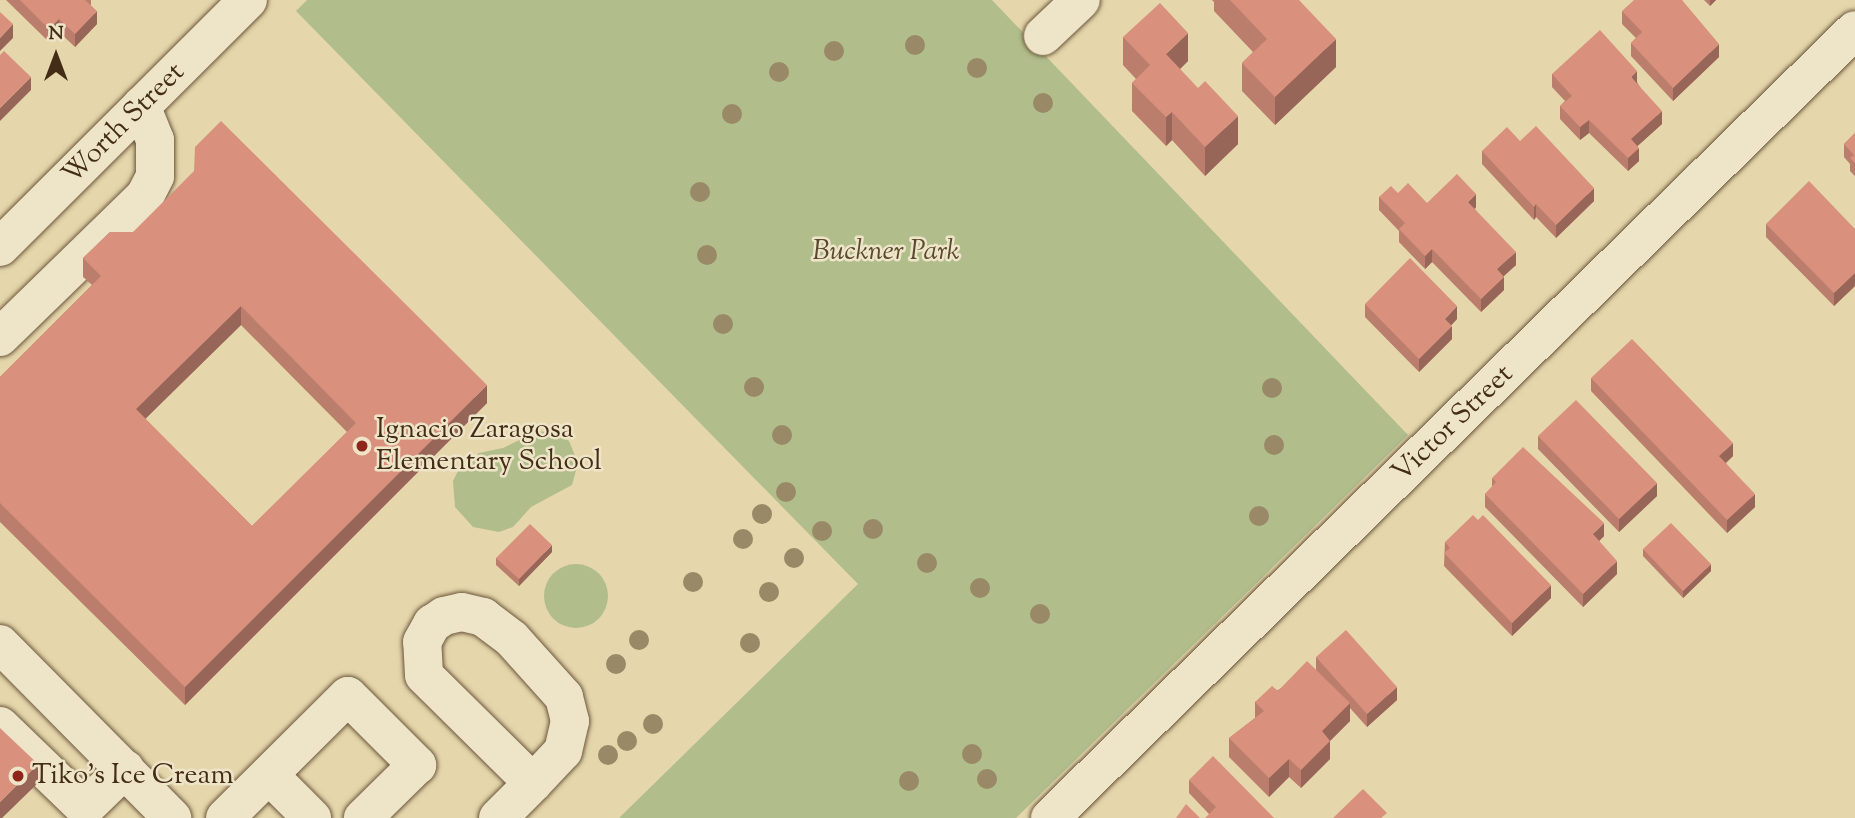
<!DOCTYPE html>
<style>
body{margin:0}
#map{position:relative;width:1855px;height:818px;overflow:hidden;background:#e5d6ab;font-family:"Sorts Mill Goudy",serif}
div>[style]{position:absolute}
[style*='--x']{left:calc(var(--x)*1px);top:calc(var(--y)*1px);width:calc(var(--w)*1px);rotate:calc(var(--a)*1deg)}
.green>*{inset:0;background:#b1be8c}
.round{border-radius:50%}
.roads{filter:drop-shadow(0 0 2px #6c573c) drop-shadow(0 0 2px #6c573c)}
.minor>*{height:38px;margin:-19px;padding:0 19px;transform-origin:19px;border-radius:19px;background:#eee4c8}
.trees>*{width:20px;height:20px;margin:-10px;border-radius:50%;background:#998966}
.wall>*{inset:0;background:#bb7d6c}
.shaded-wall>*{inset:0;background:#986658}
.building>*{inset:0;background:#d9917e}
.dots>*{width:19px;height:19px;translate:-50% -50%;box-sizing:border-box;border:4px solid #eee4c8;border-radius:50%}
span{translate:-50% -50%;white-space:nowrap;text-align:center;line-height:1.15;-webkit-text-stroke:5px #eee4c8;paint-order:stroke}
.street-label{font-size:28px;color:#442d17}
.park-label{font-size:28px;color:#5a4a2e;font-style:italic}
.poi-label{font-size:28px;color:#442d17}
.left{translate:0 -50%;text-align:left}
.north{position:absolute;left:21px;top:21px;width:70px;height:70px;-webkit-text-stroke:5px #eee4c8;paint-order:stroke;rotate:0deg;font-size:19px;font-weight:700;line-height:28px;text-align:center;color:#442d17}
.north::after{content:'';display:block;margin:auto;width:24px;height:32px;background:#442d17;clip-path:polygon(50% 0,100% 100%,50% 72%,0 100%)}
</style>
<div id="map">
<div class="green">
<i style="clip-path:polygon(307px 0,992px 0,1408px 435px,1016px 818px,619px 818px,858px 584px,296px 11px)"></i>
<i style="clip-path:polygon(538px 431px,560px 434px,569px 441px,578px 463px,572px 485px,531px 507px,513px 527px,499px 532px,473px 527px,455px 507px,453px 481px,459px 469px,479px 453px,503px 448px)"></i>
<i class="round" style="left:544px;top:564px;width:64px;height:64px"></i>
</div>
<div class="roads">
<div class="minor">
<i style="--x:1043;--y:36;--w:52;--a:-43.5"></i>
<i style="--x:0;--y:247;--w:350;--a:-44.9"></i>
<i style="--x:0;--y:337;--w:202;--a:-44.2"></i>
<i style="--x:145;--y:196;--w:22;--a:-63"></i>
<i style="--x:155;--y:176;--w:36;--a:-90"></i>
<i style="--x:155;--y:140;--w:37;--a:-112"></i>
<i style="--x:462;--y:612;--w:22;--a:13"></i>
<i style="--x:483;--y:617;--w:36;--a:37"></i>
<i style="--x:512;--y:639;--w:78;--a:48.1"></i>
<i style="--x:564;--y:697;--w:25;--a:76"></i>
<i style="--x:570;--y:721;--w:31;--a:103"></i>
<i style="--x:563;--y:751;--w:44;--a:133.2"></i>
<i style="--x:533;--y:783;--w:153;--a:-135.3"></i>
<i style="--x:424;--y:675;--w:33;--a:-93"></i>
<i style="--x:422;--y:642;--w:21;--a:-61"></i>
<i style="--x:432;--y:624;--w:14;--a:-34"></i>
<i style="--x:444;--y:616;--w:18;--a:-13"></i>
<i style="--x:0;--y:644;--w:245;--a:45.3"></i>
<i style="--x:0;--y:726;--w:118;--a:44"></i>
<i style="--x:85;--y:808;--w:56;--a:-44.3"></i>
<i style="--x:269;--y:775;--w:61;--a:45"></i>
<i style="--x:225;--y:818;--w:173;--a:-44.8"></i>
<i style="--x:348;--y:696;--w:98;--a:45"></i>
<i style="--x:417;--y:765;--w:76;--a:135.5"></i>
<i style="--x:498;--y:818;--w:49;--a:-45"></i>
<i style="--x:1050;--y:818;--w:1126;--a:-44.39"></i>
</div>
</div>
<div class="trees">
<i style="left:915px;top:45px"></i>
<i style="left:834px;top:51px"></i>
<i style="left:977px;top:68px"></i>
<i style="left:779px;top:72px"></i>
<i style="left:1043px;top:103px"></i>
<i style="left:732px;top:114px"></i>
<i style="left:700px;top:192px"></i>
<i style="left:707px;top:255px"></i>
<i style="left:723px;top:324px"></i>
<i style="left:754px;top:387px"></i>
<i style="left:1272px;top:388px"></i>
<i style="left:782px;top:435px"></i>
<i style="left:1274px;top:445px"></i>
<i style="left:786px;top:492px"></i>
<i style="left:762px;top:514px"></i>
<i style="left:1259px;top:516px"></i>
<i style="left:873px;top:529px"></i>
<i style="left:822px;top:531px"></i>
<i style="left:743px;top:539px"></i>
<i style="left:794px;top:558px"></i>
<i style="left:927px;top:563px"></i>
<i style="left:693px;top:582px"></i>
<i style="left:980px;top:588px"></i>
<i style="left:769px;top:592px"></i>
<i style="left:1040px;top:614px"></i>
<i style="left:639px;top:640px"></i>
<i style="left:750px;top:643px"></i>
<i style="left:616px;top:664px"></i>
<i style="left:653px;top:724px"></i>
<i style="left:627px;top:741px"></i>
<i style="left:972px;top:754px"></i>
<i style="left:608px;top:755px"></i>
<i style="left:987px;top:779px"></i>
<i style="left:909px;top:781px"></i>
</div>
<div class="wall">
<i style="clip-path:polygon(6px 0,91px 0,91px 6px,97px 24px,75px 47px,59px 32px,49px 42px)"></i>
<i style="clip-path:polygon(1212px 0,1299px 0,1336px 67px,1275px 125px,1242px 91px,1242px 63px,1253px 52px,1214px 11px,1214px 2px)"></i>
<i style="clip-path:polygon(1704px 0,1716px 0,1710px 6px)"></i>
<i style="clip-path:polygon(1622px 11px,1719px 57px,1673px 101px,1631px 56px,1631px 43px,1636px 38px,1622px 24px)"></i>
<i style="clip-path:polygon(1123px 37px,1188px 61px,1180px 69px,1238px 144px,1205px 176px,1172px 140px,1166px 146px,1132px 111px,1132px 83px,1136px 79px,1123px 65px)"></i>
<i style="clip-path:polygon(1552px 74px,1637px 82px,1662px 124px,1637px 146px,1639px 161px,1628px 171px,1589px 133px,1580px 140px,1560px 119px,1560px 106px,1565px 101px,1552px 87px)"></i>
<i style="clip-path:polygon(1855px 133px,1855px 176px,1850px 171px,1850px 164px,1844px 157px,1844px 144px)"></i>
<i style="clip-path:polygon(1520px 141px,1594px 201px,1556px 238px,1536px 217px,1534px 220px,1482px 164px,1482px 151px)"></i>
<i style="clip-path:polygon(1398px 193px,1427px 203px,1476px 207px,1475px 209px,1516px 265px,1504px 276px,1504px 290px,1481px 312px,1432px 262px,1425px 269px,1399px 242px,1399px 231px,1379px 210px,1379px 197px)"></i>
<i style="clip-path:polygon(1766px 224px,1855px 229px,1855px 286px,1834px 306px,1766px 237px)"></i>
<i style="clip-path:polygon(evenodd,110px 232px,487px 403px,185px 705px,0 522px,0 377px,92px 285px,83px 277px,83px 258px,110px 232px,241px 325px,347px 432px,252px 526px,145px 419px,241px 325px)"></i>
<i style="clip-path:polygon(1365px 304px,1457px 319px,1451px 325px,1452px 339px,1419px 372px,1365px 317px)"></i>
<i style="clip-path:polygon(1591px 378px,1733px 456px,1726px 463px,1755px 507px,1727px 533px,1591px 391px)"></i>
<i style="clip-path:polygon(1538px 436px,1657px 496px,1619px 532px,1538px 449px)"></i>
<i style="clip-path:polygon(1492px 478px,1604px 536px,1599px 541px,1617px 574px,1583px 607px,1485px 507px,1485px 494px,1492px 487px)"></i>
<i style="clip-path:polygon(1445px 542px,1551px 598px,1512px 636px,1444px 566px)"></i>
<i style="clip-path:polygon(1643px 549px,1711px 571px,1683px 598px,1643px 556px)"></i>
<i style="clip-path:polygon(552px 552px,519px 586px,496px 565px,496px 558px)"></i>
<i style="clip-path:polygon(1316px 657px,1397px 700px,1367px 727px,1350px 708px,1350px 721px,1330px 741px,1330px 759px,1301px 788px,1289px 777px,1269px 797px,1229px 757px,1229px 738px,1255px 718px,1255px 702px,1316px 670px)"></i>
<i style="clip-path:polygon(1189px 780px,1274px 818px,1209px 814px,1189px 793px)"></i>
</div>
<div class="shaded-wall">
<i style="clip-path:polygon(1710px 0,1716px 0,1710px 6px)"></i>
<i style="clip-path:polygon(97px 11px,97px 24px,75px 47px,75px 34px)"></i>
<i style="clip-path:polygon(59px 19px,59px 32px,49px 42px,49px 29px)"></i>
<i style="clip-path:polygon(13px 24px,13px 38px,0 51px,0 38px)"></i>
<i style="clip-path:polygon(1188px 33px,1188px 61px,1166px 83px,1166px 54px)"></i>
<i style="clip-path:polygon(1336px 39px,1336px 67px,1275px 125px,1275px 97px)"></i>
<i style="clip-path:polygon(1719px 44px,1719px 57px,1673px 101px,1673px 88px)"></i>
<i style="clip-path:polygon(1637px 71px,1637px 84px,1631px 77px)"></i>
<i style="clip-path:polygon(31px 77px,31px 90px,0 121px,0 108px)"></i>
<i style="clip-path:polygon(1662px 111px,1662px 124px,1631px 152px,1631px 139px)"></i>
<i style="clip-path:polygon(1172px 112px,1172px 140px,1166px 146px,1166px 117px)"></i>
<i style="clip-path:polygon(1238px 116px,1238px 144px,1205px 176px,1205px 147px)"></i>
<i style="clip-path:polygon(1589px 120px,1589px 133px,1580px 140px,1580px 127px)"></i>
<i style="clip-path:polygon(1639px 148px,1639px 161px,1628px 171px,1628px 158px)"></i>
<i style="clip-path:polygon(1594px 188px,1594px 201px,1556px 238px,1556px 225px)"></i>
<i style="clip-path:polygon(1476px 194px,1476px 207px,1468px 215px,1468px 202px)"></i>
<i style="clip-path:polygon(1536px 204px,1536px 217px,1534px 220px,1534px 207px)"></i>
<i style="clip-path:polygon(1432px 249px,1432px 262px,1425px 269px,1425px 256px)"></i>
<i style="clip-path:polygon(1516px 252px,1516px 265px,1497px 282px,1497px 269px)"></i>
<i style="clip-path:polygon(1855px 273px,1855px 286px,1834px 306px,1834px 293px)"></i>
<i style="clip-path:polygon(1504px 277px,1504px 290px,1481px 312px,1481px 299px)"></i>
<i style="clip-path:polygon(241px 306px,241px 325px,136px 428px,136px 409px)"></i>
<i style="clip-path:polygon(1457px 306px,1457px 319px,1445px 332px,1445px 319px)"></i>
<i style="clip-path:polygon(1452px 326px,1452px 339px,1419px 372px,1419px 359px)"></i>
<i style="clip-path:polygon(487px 385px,487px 403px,185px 705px,185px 687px)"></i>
<i style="clip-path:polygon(1733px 443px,1733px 456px,1719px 469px,1719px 456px)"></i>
<i style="clip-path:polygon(1657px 483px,1657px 496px,1619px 532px,1619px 519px)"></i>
<i style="clip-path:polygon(1755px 494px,1755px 507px,1727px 533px,1727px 520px)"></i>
<i style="clip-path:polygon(1604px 523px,1604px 536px,1593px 547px,1593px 534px)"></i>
<i style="clip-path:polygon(552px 545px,552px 552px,519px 586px,519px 579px)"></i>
<i style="clip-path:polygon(1617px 561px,1617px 574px,1583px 607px,1583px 594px)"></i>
<i style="clip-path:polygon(1711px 564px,1711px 571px,1683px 598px,1683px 591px)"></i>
<i style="clip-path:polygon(1551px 585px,1551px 598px,1512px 636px,1512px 623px)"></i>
<i style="clip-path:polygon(1397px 687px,1397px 700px,1367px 727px,1367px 714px)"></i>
<i style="clip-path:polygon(1350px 703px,1350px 721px,1330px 741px,1330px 759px,1301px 788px,1301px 770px,1322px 731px)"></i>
<i style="clip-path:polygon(1289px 759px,1289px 777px,1269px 797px,1269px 778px)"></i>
<i style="clip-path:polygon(38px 764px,38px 783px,2px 818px,0 818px,0 802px)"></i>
</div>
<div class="building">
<i style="clip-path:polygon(20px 0,85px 0,97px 11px,75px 34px,59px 19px,49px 29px)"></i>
<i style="clip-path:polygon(1230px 0,1299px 0,1336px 39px,1275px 97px,1242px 63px,1267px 39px)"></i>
<i style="clip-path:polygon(1634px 0,1682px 0,1719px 44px,1673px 88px,1631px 43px,1642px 32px,1622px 11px)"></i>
<i style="clip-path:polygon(1160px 3px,1188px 33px,1166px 54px,1198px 88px,1205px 81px,1238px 116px,1205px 147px,1172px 112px,1166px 117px,1132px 83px,1150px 65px,1123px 37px)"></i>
<i style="clip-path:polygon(0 12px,13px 24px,0 38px)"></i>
<i style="clip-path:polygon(1600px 30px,1637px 71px,1631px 77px,1662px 111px,1631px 139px,1639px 148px,1628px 158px,1589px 120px,1580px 127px,1560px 106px,1572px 96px,1552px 74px)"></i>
<i style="clip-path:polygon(4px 51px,31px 77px,0 108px,0 55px)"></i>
<i style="clip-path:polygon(evenodd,221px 121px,487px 385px,185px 687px,0 503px,0 377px,101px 276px,83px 258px,110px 232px,133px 232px,194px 171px,195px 147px,221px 121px,241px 306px,356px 423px,252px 526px,136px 409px,241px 306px)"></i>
<i style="clip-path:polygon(1536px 126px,1594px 188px,1556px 225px,1536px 204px,1534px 207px,1482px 151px,1507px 127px,1520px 141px)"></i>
<i style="clip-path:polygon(1855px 133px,1855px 163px,1850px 158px,1854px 155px,1844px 144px)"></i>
<i style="clip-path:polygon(1457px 174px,1476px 194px,1468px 202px,1516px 252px,1497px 269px,1504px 277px,1481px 299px,1432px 249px,1425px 256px,1399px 229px,1405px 223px,1379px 197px,1391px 186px,1398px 193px,1408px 183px,1427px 203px)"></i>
<i style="clip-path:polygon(1809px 181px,1855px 229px,1855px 273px,1834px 293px,1766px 224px)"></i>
<i style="clip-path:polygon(1410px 258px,1457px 306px,1445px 319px,1452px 326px,1419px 359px,1365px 304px)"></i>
<i style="clip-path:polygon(1632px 339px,1733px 443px,1719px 456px,1755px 494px,1727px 520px,1591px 378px)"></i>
<i style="clip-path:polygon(1576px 400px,1657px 483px,1619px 519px,1538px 436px)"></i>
<i style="clip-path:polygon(1523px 447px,1604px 523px,1593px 534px,1617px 561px,1583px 594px,1485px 494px,1496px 482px,1492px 478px)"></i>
<i style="clip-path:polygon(1473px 515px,1478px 520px,1483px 515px,1551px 585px,1512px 623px,1444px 553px,1450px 548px,1445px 542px)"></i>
<i style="clip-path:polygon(1671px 523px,1711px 564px,1683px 591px,1643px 549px)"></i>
<i style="clip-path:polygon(530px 524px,552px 545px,519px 579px,496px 558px)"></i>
<i style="clip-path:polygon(1346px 630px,1397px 687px,1367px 714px,1316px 657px)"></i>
<i style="clip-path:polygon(1307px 661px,1350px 703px,1322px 731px,1330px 741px,1301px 770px,1289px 759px,1269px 778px,1229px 738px,1264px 711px,1255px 702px,1272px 686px,1278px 691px)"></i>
<i style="clip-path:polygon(0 728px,38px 764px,0 802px)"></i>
<i style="clip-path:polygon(1213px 756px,1274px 818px,1205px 818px,1216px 807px,1189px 780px)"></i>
<i style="clip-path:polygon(1363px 789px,1387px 813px,1381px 818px,1333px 818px)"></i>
<i style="clip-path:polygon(1186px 804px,1200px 818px,1176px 818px)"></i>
</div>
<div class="dots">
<i style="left:362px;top:446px;background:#8f2418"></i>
<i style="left:18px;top:776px;background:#8f2418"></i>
</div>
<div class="street-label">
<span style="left:124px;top:124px;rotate:-45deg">Worth Street</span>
<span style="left:1453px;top:424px;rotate:-44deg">Victor Street</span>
</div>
<div class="park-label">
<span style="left:886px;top:252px">Buckner Park</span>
</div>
<div class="poi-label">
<span class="left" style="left:376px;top:446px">Ignacio Zaragosa<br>Elementary School</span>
<span class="left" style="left:32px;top:776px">Tiko's Ice Cream</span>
</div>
<div class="north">N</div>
</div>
